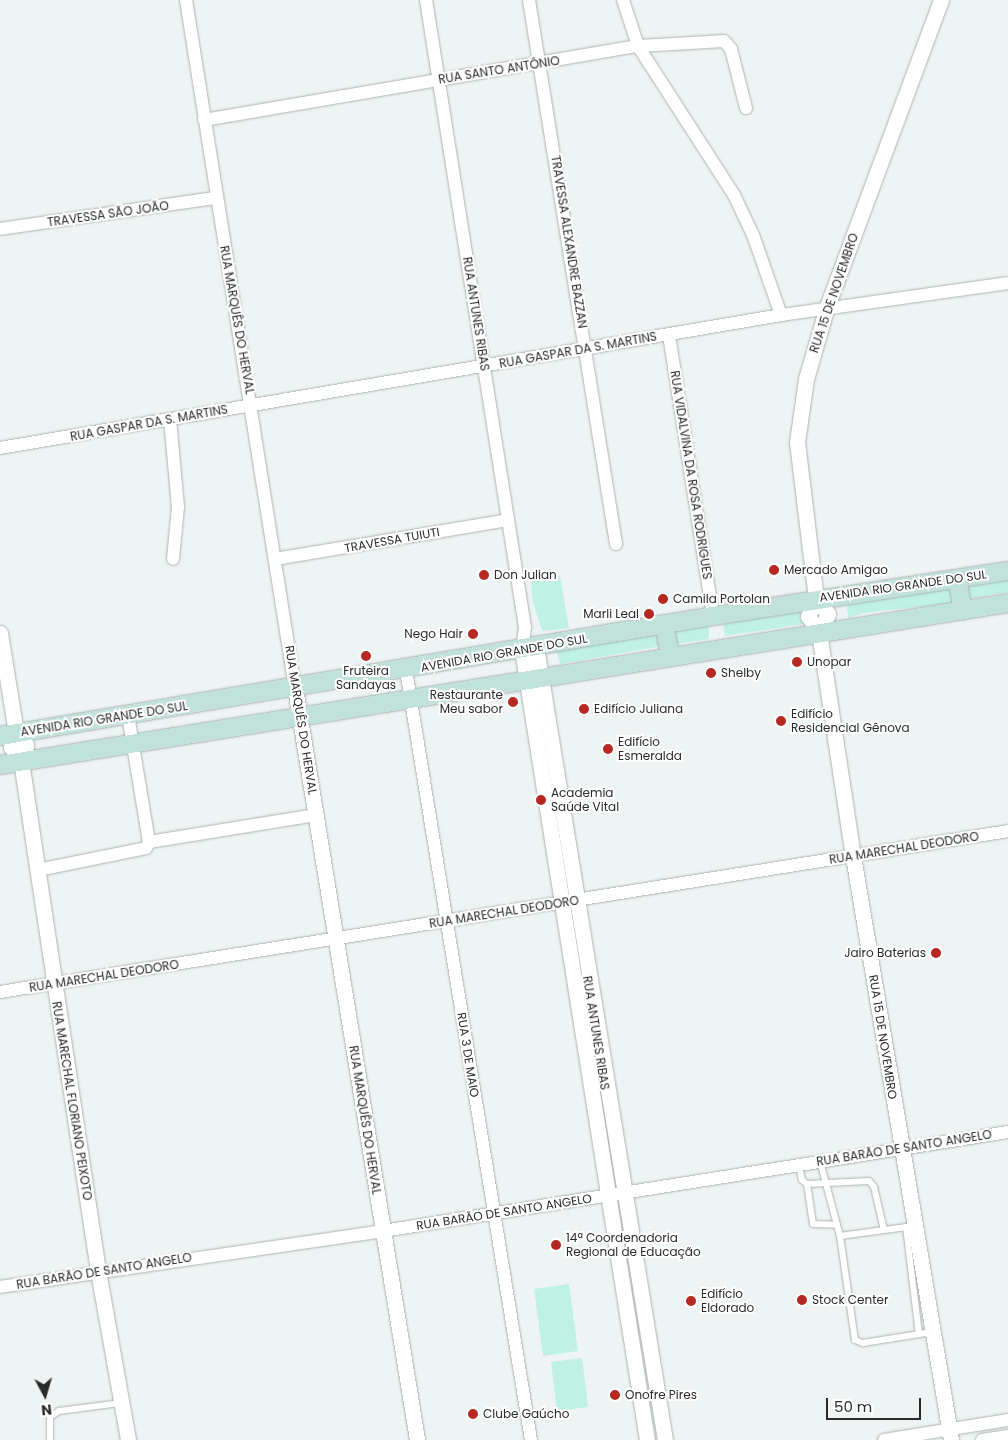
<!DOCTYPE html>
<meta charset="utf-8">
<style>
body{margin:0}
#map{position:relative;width:1008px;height:1440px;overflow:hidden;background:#eef4f3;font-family:Poppins,sans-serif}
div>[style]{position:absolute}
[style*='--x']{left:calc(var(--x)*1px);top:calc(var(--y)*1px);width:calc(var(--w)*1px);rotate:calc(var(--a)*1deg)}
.green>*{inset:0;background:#bff1e5}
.roads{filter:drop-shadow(0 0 1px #acb2b1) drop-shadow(0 0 1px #acb2b1)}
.service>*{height:6px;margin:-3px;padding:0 3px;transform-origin:3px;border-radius:3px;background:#fff}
.minor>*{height:12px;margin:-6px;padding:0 6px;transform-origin:6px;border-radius:6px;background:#fff}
.tertiary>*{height:15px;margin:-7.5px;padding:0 7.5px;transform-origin:7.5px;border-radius:7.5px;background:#fff}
.secondary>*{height:18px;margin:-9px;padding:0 9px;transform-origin:9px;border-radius:9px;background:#c1e1db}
.dots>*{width:14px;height:14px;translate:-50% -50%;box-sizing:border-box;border:2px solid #fff;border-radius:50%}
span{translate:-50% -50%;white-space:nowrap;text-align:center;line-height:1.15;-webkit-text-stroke:4px #fff;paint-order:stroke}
.street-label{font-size:12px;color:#282b2a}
.poi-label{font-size:12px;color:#282b2a}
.left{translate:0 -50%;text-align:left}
.right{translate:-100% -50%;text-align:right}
.north{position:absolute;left:20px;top:1370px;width:50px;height:50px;-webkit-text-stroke:4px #fff;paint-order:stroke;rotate:174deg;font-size:14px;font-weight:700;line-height:20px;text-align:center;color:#282b2a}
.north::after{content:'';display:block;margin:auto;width:18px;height:22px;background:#282b2a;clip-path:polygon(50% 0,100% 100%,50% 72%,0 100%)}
.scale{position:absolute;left:826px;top:1398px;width:95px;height:22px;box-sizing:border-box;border:2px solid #282b2a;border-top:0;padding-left:6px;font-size:15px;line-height:18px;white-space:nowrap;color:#282b2a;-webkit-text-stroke:4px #fff;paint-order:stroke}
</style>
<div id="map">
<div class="green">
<i style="clip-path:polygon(553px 574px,560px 576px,569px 628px,542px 631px,532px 599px,531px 578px)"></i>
<i style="clip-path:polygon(1008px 580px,1008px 592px,967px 599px,965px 585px)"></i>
<i style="clip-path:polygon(951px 587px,954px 601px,945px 604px,863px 613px,849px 618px,847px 611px,847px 604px)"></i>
<i style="clip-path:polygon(801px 609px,804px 624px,725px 636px,723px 624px)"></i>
<i style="clip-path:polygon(709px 625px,709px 639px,670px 645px,668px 631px)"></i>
<i style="clip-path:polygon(663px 633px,668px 645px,560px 664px,558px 657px,557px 651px)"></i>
<i style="clip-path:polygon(569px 1284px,578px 1351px,543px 1356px,534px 1289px)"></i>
<i style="clip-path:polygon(582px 1358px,588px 1407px,557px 1411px,551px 1362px)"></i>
</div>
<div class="roads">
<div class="service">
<i style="--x:820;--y:1161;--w:78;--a:75.1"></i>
<i style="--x:799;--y:1165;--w:15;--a:79"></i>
<i style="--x:802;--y:1180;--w:6;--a:39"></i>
<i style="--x:807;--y:1184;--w:62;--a:-2.8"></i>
<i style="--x:869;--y:1181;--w:8;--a:50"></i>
<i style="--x:874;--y:1187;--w:44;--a:76.9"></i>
<i style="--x:807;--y:1184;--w:40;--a:81.5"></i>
<i style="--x:813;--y:1224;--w:24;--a:2"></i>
<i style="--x:914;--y:1226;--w:75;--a:172.3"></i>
<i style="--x:840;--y:1236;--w:105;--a:81.8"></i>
<i style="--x:855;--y:1340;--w:9;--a:21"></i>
<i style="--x:863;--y:1343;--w:70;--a:-9.1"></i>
<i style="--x:906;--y:1227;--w:108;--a:83.1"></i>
<i style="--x:50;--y:1440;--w:23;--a:-90"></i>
<i style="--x:50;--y:1417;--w:11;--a:-34"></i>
<i style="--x:59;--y:1411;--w:63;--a:-7.4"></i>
</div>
<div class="minor">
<i style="--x:186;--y:0;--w:697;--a:81"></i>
<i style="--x:426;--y:0;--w:635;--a:81.03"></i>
<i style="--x:525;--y:627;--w:23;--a:97"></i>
<i style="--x:529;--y:0;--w:551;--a:80.91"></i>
<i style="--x:623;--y:0;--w:48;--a:71.9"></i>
<i style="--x:638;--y:46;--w:177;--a:57.2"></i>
<i style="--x:734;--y:195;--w:44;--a:64.6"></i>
<i style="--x:753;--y:235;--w:85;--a:70.7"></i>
<i style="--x:204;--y:120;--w:440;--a:-9.7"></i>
<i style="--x:638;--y:46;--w:86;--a:-3.3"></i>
<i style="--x:724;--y:41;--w:11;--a:49"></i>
<i style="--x:731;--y:49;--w:61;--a:75.7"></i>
<i style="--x:0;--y:229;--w:218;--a:-8.2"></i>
<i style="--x:669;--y:335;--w:284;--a:81.1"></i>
<i style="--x:170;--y:419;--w:88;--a:84.8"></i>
<i style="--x:178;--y:507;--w:52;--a:95.5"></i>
<i style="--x:0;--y:448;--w:792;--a:-9.66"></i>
<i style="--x:781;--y:315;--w:229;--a:-8"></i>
<i style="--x:275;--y:559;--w:236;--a:-9.5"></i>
<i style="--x:406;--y:670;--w:780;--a:80.78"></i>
<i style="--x:149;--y:842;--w:169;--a:-9.2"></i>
<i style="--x:38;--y:870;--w:110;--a:-11.5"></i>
<i style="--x:146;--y:848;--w:7;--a:-63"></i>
<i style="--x:149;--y:842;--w:129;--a:-99.4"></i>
<i style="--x:0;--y:992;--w:1021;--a:-9.07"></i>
<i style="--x:0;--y:1287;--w:387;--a:-8.3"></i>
<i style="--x:383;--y:1231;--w:633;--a:-9"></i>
<i style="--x:884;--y:1440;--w:126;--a:-9.2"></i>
<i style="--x:982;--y:1440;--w:26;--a:-9"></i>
</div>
<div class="tertiary">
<i style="--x:941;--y:0;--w:331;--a:110.4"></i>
<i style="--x:826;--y:310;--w:72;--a:106.2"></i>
<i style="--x:806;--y:379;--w:64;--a:98.1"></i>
<i style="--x:797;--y:442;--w:158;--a:83.1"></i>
<i style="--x:816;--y:599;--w:19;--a:115"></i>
<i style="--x:808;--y:616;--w:19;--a:55"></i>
<i style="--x:819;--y:632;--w:227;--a:81.4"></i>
<i style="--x:853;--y:856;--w:592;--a:80.47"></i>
<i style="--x:816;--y:599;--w:19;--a:51"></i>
<i style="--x:828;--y:614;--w:20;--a:117"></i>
<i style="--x:0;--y:633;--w:101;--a:80.9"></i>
<i style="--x:16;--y:733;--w:15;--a:110"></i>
<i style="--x:11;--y:747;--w:17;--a:54"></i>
<i style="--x:21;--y:761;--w:516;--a:81.41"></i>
<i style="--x:98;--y:1271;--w:172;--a:79.9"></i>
<i style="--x:536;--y:647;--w:803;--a:80.76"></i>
<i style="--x:522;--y:650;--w:800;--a:81.01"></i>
<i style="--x:295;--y:688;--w:762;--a:80.78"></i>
<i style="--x:16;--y:733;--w:8;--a:30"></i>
<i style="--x:23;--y:737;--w:9;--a:69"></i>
<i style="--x:26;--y:745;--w:17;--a:107"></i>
</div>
<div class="secondary">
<i style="--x:957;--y:579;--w:32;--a:79"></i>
<i style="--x:664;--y:624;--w:33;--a:79"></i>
<i style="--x:0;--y:736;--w:723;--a:-9.55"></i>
<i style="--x:713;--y:616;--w:298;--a:-8.7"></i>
<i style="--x:0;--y:765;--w:1021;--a:-9.13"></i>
</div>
</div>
<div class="dots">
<i style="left:774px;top:570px;background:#b62821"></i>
<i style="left:484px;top:575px;background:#b62821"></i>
<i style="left:663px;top:599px;background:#b62821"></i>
<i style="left:649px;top:614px;background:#b62821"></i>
<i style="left:473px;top:634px;background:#b62821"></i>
<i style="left:366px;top:656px;background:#b62821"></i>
<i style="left:797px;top:662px;background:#b62821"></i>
<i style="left:711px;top:673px;background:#b62821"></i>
<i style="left:513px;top:702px;background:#b62821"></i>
<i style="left:584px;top:709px;background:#b62821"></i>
<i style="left:781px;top:721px;background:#b62821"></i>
<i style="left:608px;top:749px;background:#b62821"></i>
<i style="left:541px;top:800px;background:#b62821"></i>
<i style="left:936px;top:953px;background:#b62821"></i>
<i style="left:556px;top:1245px;background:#b62821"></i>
<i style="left:802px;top:1300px;background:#b62821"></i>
<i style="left:691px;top:1301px;background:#b62821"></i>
<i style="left:615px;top:1395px;background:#b62821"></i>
<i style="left:473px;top:1414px;background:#b62821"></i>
</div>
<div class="street-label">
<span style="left:499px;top:70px;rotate:-9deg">RUA SANTO ANTÔNIO</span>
<span style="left:108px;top:214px;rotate:-8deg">TRAVESSA SÃO JOÃO</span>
<span style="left:569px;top:242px;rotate:81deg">TRAVESSA ALEXANDRE BAZZAN</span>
<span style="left:834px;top:293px;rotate:-71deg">RUA 15 DE NOVEMBRO</span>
<span style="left:476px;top:314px;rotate:81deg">RUA ANTUNES RIBAS</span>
<span style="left:237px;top:320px;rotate:80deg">RUA MARQUÊS DO HERVAL</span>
<span style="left:578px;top:350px;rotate:-10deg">RUA GASPAR DA S. MARTINS</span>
<span style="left:149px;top:423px;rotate:-10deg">RUA GASPAR DA S. MARTINS</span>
<span style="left:691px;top:475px;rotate:81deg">RUA VIDALVINA DA ROSA RODRIGUES</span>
<span style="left:392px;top:540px;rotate:-10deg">TRAVESSA TUIUTI</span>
<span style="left:903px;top:586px;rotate:-8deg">AVENIDA RIO GRANDE DO SUL</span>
<span style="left:504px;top:653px;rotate:-10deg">AVENIDA RIO GRANDE DO SUL</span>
<span style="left:104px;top:719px;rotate:-9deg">AVENIDA RIO GRANDE DO SUL</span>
<span style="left:301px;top:720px;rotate:81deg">RUA MARQUÊS DO HERVAL</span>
<span style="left:904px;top:848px;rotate:-9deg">RUA MARECHAL DEODORO</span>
<span style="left:504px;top:912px;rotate:-9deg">RUA MARECHAL DEODORO</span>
<span style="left:104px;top:976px;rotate:-9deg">RUA MARECHAL DEODORO</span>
<span style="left:596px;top:1033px;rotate:81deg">RUA ANTUNES RIBAS</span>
<span style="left:883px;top:1037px;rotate:81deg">RUA 15 DE NOVEMBRO</span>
<span style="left:468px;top:1055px;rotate:81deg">RUA 3 DE MAIO</span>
<span style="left:72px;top:1101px;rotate:81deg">RUA MARECHAL FLORIANO PEIXOTO</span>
<span style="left:365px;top:1120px;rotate:81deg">RUA MARQUÊS DO HERVAL</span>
<span style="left:904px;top:1148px;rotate:-9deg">RUA BARÃO DE SANTO ANGELO</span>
<span style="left:504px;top:1212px;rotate:-9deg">RUA BARÃO DE SANTO ANGELO</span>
<span style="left:104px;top:1271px;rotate:-9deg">RUA BARÃO DE SANTO ANGELO</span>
</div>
<div class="poi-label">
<span class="left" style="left:784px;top:570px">Mercado Amigao</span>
<span class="left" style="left:494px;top:575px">Don Julian</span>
<span class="left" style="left:673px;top:599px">Camila Portolan</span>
<span class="right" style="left:639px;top:614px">Marli Leal</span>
<span class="right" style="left:463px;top:634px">Nego Hair</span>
<span class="left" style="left:807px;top:662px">Unopar</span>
<span style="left:366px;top:678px">Fruteira<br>Sandayas</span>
<span class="left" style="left:721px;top:673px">Shelby</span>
<span class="right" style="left:503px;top:702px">Restaurante<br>Meu sabor</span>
<span class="left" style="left:594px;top:709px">Edifício Juliana</span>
<span class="left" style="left:791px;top:721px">Edifício<br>Residencial Gênova</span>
<span class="left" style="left:618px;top:749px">Edifício<br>Esmeralda</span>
<span class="left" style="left:551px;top:800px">Academia<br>Saúde Vital</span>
<span class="right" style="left:926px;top:953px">Jairo Baterias</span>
<span class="left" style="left:566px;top:1245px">14ª Coordenadoria<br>Regional de Educação</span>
<span class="left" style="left:701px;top:1301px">Edifício<br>Eldorado</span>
<span class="left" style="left:812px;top:1300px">Stock Center</span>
<span class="left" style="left:625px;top:1395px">Onofre Pires</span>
<span class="left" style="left:483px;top:1414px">Clube Gaúcho</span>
</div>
<div class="north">N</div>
<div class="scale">50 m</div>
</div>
